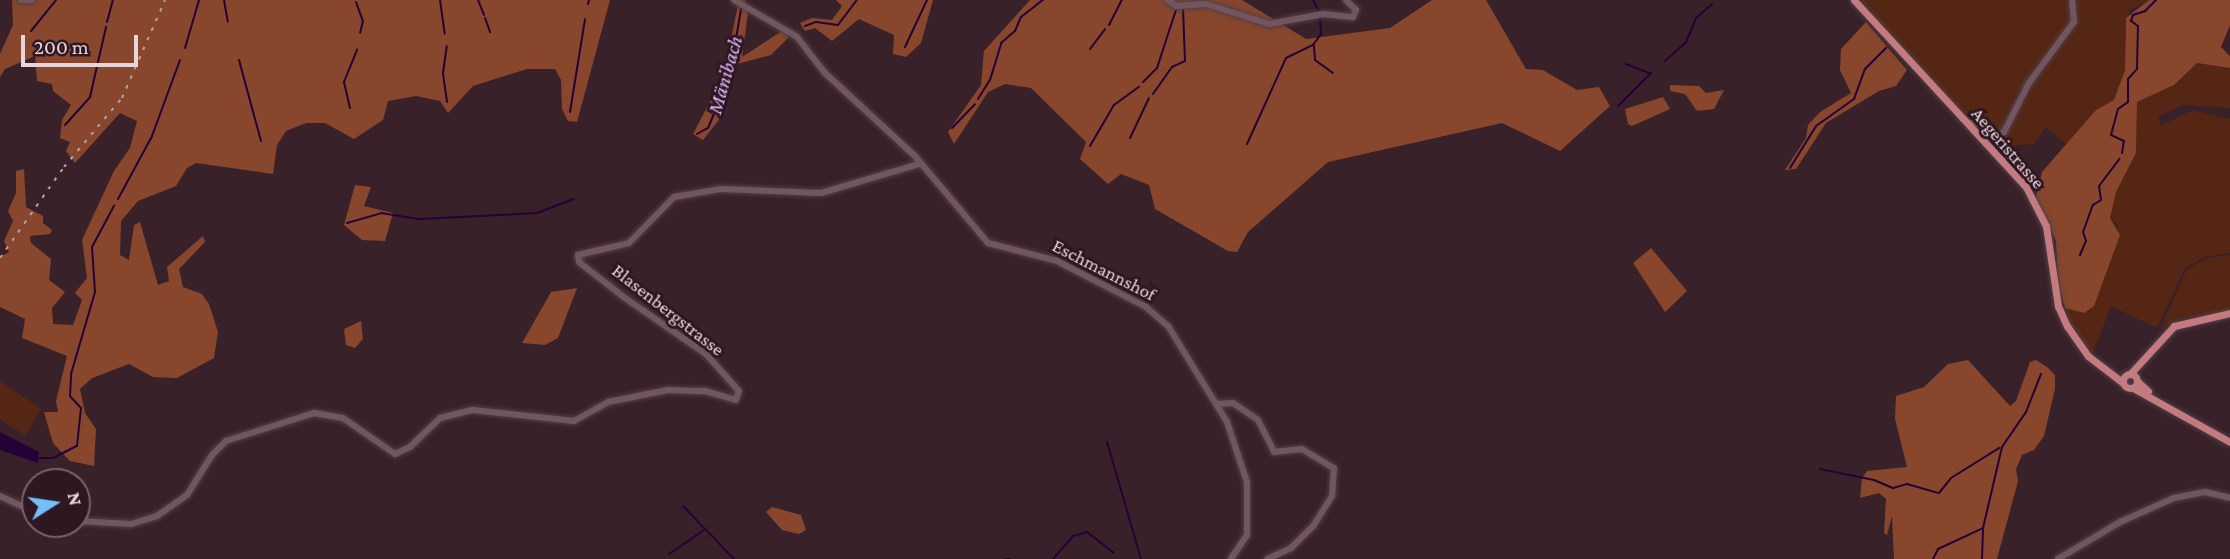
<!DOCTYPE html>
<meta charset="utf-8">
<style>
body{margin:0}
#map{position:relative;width:2230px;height:559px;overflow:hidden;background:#382129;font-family:"Crimson Pro",serif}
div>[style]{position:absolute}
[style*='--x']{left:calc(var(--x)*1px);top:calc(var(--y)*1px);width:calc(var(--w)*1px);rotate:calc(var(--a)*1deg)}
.green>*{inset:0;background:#542613}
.forest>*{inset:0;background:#88472c}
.water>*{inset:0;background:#240237}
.stream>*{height:2px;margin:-1px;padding:0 1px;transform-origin:1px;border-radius:1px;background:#240237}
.roads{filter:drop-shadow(0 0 2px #523f46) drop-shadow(0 0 2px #523f46)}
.minor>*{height:6px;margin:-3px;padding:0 3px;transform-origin:3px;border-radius:3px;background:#715660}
.major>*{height:7px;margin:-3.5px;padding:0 3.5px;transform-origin:3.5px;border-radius:3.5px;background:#c37b80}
.major>.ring{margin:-3.5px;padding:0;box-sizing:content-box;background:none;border:7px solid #c37b80;border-radius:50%}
.rail>*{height:2px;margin-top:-1px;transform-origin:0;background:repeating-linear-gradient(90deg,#b29fa5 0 3.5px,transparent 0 10.5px)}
span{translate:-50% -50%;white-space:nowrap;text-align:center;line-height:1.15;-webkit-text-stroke:6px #2e1720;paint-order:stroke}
.street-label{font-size:19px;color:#e6d5db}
.water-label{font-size:21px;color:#d9b3f7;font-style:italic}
.north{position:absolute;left:21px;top:468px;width:70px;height:70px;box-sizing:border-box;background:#2e1720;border:2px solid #78636b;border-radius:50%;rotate:78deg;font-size:19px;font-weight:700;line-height:28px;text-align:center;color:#e6d5db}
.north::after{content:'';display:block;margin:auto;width:24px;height:32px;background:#73c0f6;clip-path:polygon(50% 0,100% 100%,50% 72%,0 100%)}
.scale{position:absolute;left:21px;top:35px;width:117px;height:32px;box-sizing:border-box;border:4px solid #e6d5db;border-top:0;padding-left:9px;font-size:21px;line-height:24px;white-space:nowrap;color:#e6d5db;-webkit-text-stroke:5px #2e1720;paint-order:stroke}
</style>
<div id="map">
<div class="green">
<i style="clip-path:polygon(1859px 0,2149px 0,2130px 10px,2125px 29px,2125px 70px,2114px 101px,2096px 110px,2069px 146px,2046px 127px,2034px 144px,1990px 147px)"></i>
<i style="clip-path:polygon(2197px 63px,2230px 68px,2230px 108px,2182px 105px,2159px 116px,2160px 126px,2193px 110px,2230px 119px,2230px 253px,2205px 257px,2185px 268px,2157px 328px,2111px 306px,2093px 353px,2074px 333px,2065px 308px,2084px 313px,2118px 226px,2110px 218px,2116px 192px,2136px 153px,2137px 102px,2174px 85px)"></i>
<i style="clip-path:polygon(2230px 255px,2230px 311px,2181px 319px,2160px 329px,2187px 269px,2208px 258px)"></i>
<i style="clip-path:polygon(0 381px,41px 409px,25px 436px,0 419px)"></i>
</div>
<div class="forest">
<i style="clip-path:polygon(12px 0,610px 0,577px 122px,568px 121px,562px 109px,561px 80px,555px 69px,527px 69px,473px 86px,448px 113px,440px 101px,416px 96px,388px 101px,383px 120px,354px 139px,325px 123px,306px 123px,286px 131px,277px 145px,273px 174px,196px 163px,187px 168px,176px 186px,138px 201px,121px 221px,120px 255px,129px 260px,134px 225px,140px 222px,158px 285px,169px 281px,167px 267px,203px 236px,205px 242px,179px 269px,183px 287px,202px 294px,209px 304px,218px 332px,214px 358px,177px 378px,153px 377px,129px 364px,92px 378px,80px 389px,85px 413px,96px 429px,94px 466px,70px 461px,53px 443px,44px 412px,58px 412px,56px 401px,67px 356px,22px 338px,25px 319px,0 307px,0 257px,9px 252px,4px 241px,13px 221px,8px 211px,16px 193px,16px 171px,24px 169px,26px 207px,43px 216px,43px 223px,52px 230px,50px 234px,30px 236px,31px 243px,51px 259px,49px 280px,65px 292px,52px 308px,53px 324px,73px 325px,82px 300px,75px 293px,87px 278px,82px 240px,114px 171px,130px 148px,137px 121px,120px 113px,75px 163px,66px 151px,70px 142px,60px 138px,62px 120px,71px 105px,53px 91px,52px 84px,37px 81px,35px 56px,5px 69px,0 77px,0 54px,13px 25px)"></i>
<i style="clip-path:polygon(739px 0,745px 0,748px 13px,742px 57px,782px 31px,789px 37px,771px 55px,737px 64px,718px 121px,703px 140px,693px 134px,723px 77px)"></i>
<i style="clip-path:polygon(836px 0,933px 0,921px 43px,906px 57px,893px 54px,894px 35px,859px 19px,832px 41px,815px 28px,805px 31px,800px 23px,812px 18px,832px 20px,842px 6px)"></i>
<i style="clip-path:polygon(1030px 0,1242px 0,1306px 39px,1390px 28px,1432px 0,1486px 0,1526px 69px,1543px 70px,1577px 90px,1599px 87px,1610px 106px,1560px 151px,1502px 123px,1328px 162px,1248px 232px,1237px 252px,1228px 251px,1155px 209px,1149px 185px,1121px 174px,1108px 184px,1080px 159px,1086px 142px,1031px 88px,1005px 84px,988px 92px,954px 144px,948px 132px,981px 85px,984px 51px)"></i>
<i style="clip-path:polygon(2149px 0,2230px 0,2230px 25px,2221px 47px,2230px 56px,2230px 68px,2197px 63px,2174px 85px,2137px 102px,2136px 153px,2116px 192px,2110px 218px,2120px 235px,2094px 306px,2084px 313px,2065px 308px,2058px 284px,2056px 241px,2036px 197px,2042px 172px,2096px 110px,2114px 100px,2125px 70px,2126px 18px)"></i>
<i style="clip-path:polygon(1866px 22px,1907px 70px,1896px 86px,1879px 91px,1826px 123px,1796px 169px,1785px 170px,1806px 138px,1808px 125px,1820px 112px,1851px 93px,1840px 70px,1841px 49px)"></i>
<i style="clip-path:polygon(1670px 85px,1699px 86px,1706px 93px,1724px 90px,1714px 109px,1697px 111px,1685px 94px,1670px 91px)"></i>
<i style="clip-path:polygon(1663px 97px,1670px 109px,1632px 126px,1628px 124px,1625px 109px)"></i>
<i style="clip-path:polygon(355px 185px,371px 187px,364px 206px,393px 213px,385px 241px,362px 240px,344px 225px)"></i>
<i style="clip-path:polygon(1651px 248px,1687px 291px,1665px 312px,1633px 263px)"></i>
<i style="clip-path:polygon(577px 288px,558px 338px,545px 345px,522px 343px,551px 292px)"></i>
<i style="clip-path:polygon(361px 321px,363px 339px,355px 348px,346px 345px,344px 329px)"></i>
<i style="clip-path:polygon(1968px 360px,2010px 406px,2016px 401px,2030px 362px,2036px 360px,2047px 367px,2055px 375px,2055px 389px,2044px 436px,2034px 450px,2022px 455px,2016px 469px,2018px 481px,1997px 559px,1894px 559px,1892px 516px,1887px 535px,1884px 533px,1886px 499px,1879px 493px,1860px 498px,1862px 478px,1867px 471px,1907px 467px,1895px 419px,1896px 396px,1924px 387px,1948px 364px)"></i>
<i style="clip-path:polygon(772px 507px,801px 515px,806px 530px,799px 534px,782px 530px,766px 512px)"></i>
</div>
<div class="water">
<i style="clip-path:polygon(0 432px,39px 452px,38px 463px,0 450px)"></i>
</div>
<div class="stream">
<i style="--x:224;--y:0;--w:22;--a:80"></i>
<i style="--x:440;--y:0;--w:34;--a:82"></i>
<i style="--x:478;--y:0;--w:16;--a:68"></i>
<i style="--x:1313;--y:0;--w:13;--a:61"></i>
<i style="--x:356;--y:2;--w:20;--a:70"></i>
<i style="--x:363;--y:21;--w:12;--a:104"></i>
<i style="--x:588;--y:4;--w:4;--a:-76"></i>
<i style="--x:485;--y:18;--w:15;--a:70"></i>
<i style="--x:107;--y:22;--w:23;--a:-75"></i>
<i style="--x:1109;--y:25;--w:28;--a:-63"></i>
<i style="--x:805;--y:26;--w:12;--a:-20"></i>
<i style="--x:816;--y:22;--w:22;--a:8"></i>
<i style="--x:838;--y:25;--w:31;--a:-53"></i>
<i style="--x:31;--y:31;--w:40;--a:-51"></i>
<i style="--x:1314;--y:46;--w:14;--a:86"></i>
<i style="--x:1315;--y:60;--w:22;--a:36"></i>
<i style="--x:905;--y:47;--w:52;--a:-64.9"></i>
<i style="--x:185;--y:48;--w:50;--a:-73.7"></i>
<i style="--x:1090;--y:49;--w:25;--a:-53"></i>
<i style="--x:239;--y:60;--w:84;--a:74.8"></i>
<i style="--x:1665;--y:61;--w:28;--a:-42"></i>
<i style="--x:1686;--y:42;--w:26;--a:-67"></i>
<i style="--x:1696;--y:18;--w:21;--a:-41"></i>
<i style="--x:1626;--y:64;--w:26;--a:21"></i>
<i style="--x:1143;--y:82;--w:20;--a:-45"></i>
<i style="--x:1157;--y:68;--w:61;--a:-71.9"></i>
<i style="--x:1153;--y:94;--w:33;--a:-55"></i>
<i style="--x:1172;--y:67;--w:14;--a:-25"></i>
<i style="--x:1185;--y:61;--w:51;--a:-92.2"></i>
<i style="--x:978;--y:99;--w:22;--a:-58"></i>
<i style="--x:990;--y:80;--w:39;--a:-73"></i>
<i style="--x:1001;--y:43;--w:18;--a:-41"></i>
<i style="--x:1015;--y:31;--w:15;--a:-67"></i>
<i style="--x:1021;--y:17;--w:28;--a:-38"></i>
<i style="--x:447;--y:102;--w:29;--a:-98"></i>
<i style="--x:443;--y:73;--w:27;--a:-82"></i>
<i style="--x:1618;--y:106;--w:47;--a:-45"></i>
<i style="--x:350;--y:108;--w:27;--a:-103"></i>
<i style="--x:344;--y:82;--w:35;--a:-68"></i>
<i style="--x:570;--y:112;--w:94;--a:-80.8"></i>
<i style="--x:65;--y:125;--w:38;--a:-48"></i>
<i style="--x:90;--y:97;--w:72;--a:-77.1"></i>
<i style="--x:952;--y:128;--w:33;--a:-46"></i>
<i style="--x:697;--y:134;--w:13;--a:-29"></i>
<i style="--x:708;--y:128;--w:47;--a:-67.3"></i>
<i style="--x:726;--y:85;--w:16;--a:-90"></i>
<i style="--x:726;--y:69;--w:8;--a:-45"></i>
<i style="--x:732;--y:63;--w:55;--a:-80.5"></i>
<i style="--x:1130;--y:138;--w:44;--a:-64.6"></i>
<i style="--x:1247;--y:144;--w:94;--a:-65.6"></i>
<i style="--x:1286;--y:58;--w:30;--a:-26"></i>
<i style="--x:1313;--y:45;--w:14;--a:-54"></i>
<i style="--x:1321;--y:34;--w:16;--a:-94"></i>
<i style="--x:1090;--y:146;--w:48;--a:-59.7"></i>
<i style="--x:1114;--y:105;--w:31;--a:-36"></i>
<i style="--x:2122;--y:153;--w:12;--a:-81"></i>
<i style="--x:2124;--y:141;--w:14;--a:-155"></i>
<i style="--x:2111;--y:135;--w:27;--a:-75"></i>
<i style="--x:2118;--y:109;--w:12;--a:-35"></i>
<i style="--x:2128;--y:102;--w:23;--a:-90"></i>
<i style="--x:2128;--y:79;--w:13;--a:-48"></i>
<i style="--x:2137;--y:69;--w:43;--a:-88.7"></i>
<i style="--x:2138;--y:26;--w:9;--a:-144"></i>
<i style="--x:2131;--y:21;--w:6;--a:-72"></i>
<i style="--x:2133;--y:15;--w:13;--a:-18"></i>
<i style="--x:2145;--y:11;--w:16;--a:-45"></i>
<i style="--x:1790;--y:168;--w:49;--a:-58.2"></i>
<i style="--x:1816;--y:126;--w:47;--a:-35.4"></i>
<i style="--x:1854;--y:99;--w:32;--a:-70"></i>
<i style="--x:1865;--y:69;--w:30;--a:-45"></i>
<i style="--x:118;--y:199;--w:72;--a:-61.6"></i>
<i style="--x:152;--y:136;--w:81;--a:-69.8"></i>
<i style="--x:347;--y:223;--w:35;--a:-16"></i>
<i style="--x:381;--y:213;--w:38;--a:9"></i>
<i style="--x:419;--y:219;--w:118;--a:-2.9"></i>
<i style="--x:537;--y:213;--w:39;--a:-21"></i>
<i style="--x:2080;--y:255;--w:15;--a:-67"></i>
<i style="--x:2086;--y:241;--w:9;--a:-108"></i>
<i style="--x:2083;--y:232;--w:29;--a:-70"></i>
<i style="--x:2093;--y:205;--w:9;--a:-32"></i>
<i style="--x:2101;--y:200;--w:14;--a:-98"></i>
<i style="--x:2099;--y:186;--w:34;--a:-53"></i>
<i style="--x:1107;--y:442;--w:122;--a:73.8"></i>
<i style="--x:39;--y:458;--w:14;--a:0"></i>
<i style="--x:53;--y:458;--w:27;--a:-27"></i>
<i style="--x:77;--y:446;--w:38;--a:-84"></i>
<i style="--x:81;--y:408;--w:16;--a:-133"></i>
<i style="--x:70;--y:396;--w:22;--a:-87"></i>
<i style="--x:71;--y:374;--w:85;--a:-73.7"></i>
<i style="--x:95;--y:292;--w:45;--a:-93.8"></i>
<i style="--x:92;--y:247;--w:47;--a:-61.8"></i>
<i style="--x:1820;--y:469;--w:55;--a:11.5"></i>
<i style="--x:1874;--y:480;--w:21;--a:23"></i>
<i style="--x:1893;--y:488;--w:15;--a:-16"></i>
<i style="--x:1907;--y:484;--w:33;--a:16"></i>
<i style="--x:1939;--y:493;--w:19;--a:-51"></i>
<i style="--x:1951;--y:478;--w:57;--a:-32"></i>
<i style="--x:683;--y:506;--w:74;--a:46.1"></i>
<i style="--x:669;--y:554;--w:42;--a:-34.4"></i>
<i style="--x:1005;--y:559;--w:5;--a:0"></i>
<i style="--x:1053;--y:559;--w:30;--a:-49"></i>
<i style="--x:1073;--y:536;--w:15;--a:-16"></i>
<i style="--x:1087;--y:532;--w:34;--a:38"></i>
<i style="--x:1933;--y:559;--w:11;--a:-63"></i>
<i style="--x:1938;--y:549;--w:50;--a:-25"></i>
<i style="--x:1983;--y:528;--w:83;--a:-76.8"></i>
<i style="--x:2002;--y:447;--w:42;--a:-55.6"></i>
<i style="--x:2026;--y:412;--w:41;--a:-68.5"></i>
<i style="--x:1982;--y:559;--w:30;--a:-88"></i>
</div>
<div class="roads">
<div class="minor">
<i style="--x:21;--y:0;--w:11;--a:0"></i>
<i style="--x:734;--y:0;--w:73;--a:30.4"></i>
<i style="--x:797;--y:37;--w:46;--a:52.1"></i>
<i style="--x:825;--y:73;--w:122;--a:42.7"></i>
<i style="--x:915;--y:156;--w:114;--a:50"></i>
<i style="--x:988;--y:243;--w:71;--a:14.6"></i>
<i style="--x:1057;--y:261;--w:100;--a:27.3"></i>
<i style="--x:1146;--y:307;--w:29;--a:41"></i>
<i style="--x:1168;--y:326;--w:113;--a:58.4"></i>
<i style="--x:1227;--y:422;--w:63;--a:71.6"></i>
<i style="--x:1247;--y:482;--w:53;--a:90"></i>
<i style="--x:1247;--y:535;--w:29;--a:124"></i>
<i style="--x:1168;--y:0;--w:10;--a:37"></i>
<i style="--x:1176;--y:6;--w:30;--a:-4"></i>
<i style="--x:1206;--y:4;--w:66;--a:17.6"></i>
<i style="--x:1269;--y:24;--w:55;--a:-10.5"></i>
<i style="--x:1323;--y:14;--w:30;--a:6"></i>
<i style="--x:1353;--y:17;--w:8;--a:-67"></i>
<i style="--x:1356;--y:10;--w:14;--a:-135"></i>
<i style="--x:1968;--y:124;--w:7;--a:-16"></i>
<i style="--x:1975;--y:122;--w:24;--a:36"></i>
<i style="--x:1994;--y:136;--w:11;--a:-22"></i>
<i style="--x:2004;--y:132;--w:55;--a:-63"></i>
<i style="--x:2029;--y:83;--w:76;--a:-53.6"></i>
<i style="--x:2074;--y:22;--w:22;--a:-95"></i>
<i style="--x:1217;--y:404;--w:16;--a:-4"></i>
<i style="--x:1233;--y:403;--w:30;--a:34"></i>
<i style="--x:1258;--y:420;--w:36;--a:63"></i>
<i style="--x:1274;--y:452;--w:28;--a:-6"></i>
<i style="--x:1302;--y:449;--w:37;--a:31"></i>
<i style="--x:1334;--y:468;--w:28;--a:94"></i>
<i style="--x:1332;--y:496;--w:36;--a:122"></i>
<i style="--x:1313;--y:526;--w:31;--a:135"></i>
<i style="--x:1291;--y:548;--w:26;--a:155"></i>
<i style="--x:0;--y:496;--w:38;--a:25"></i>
<i style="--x:77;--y:521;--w:54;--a:3.2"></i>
<i style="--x:131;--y:524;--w:27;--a:-17"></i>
<i style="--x:157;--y:516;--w:37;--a:-35"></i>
<i style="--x:187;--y:495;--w:47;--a:-58"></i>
<i style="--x:212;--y:455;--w:20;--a:-45"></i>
<i style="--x:226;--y:441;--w:92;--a:-17.7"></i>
<i style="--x:314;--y:413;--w:29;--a:10"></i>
<i style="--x:343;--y:418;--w:63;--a:34.7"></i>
<i style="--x:395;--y:454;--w:17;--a:-25"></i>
<i style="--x:410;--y:447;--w:42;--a:-44"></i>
<i style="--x:440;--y:418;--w:34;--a:-14"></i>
<i style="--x:473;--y:410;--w:102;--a:6.2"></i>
<i style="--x:574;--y:421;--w:39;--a:-29"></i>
<i style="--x:608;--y:402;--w:61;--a:-11.3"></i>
<i style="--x:668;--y:390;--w:37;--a:2"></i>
<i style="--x:705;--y:391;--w:32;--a:16"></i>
<i style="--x:736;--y:400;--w:9;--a:-72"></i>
<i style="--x:739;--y:391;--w:50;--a:-131.7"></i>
<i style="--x:706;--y:354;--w:98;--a:-145.3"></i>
<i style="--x:625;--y:298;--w:58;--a:-142"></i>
<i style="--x:579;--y:262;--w:7;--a:-98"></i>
<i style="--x:578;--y:255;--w:52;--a:-13.2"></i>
<i style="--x:629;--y:243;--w:64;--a:-45.6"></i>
<i style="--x:674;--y:197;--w:48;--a:-9.7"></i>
<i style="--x:721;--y:189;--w:100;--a:2.3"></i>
<i style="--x:821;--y:193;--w:102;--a:-16.5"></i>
<i style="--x:2058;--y:559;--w:72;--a:-30.8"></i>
<i style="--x:2120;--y:522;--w:59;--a:-24"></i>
<i style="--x:2174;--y:498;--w:32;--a:-11"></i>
<i style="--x:2205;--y:492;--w:26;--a:13"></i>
</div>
<div class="major">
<i style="--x:1854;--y:0;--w:254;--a:47.4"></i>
<i style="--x:2026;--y:187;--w:44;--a:62.9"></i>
<i style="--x:2046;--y:226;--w:81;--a:81.5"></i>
<i style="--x:2058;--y:306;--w:22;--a:66"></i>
<i style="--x:2067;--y:326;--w:37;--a:55"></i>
<i style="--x:2088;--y:356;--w:43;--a:37.4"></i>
<i class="ring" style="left:2123px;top:374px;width:7px;height:7px"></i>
<i style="--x:2130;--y:374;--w:65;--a:-47.5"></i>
<i style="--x:2174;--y:326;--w:57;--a:-13.1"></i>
<i style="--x:2137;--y:381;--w:15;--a:42"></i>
<i style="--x:2133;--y:388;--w:111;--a:29.1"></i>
</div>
</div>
<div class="rail">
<i style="--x:0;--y:258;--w:111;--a:-54.9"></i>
<i style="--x:64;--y:167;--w:90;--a:-50"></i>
<i style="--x:122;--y:98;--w:107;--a:-66.3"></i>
</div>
<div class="street-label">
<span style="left:2008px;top:148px;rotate:49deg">Aegeristrasse</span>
<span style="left:1104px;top:270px;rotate:27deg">Eschmannshof</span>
<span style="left:668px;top:310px;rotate:38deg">Blasenbergstrasse</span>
</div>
<div class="water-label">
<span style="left:725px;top:75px;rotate:-74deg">Mänibach</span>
</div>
<div class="north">N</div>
<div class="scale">200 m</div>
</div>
